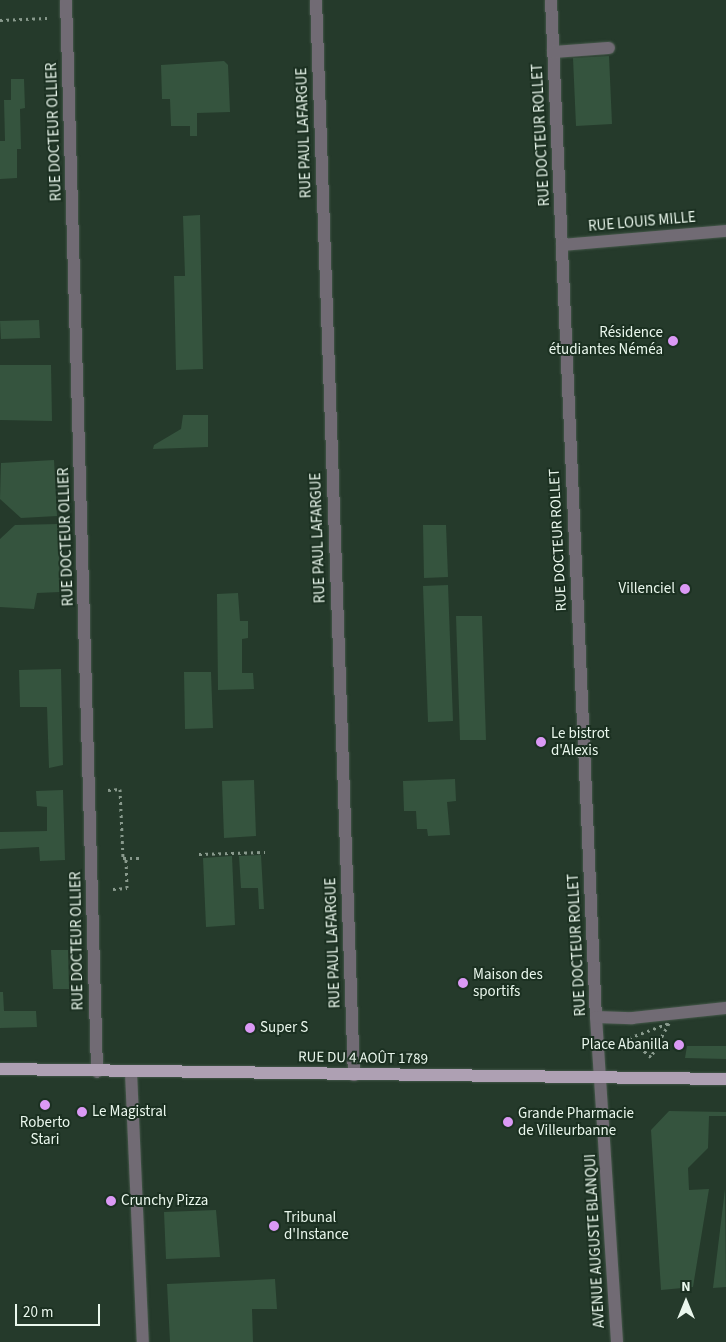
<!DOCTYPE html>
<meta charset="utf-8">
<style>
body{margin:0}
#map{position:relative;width:726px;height:1342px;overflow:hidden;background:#253a2b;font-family:"Source Sans 3",sans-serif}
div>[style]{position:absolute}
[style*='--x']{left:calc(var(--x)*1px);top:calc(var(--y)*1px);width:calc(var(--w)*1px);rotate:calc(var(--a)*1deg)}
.green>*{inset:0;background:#35543e}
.path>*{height:3px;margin-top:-1.5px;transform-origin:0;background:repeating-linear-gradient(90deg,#88998c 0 2.5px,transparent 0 6.5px)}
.roads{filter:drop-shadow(0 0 1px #45584a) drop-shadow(0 0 1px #45584a)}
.minor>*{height:12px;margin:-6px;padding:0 6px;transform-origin:6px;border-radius:6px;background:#716b74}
.major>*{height:12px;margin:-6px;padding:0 6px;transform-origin:6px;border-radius:6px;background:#aea0b3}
.dots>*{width:14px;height:14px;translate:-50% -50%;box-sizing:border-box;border:2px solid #1b3021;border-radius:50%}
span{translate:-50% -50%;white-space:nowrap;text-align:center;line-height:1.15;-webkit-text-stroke:4px #1b3021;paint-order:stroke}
.street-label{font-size:15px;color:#eaf7ed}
.poi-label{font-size:15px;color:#eaf7ed}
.right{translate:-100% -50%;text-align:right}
.left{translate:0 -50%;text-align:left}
.north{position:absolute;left:661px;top:1277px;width:50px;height:50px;-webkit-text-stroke:4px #1b3021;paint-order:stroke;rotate:0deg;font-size:14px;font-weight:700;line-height:20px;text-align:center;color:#eaf7ed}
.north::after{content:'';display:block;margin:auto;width:18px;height:22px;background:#eaf7ed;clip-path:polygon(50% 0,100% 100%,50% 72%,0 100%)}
.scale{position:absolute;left:15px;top:1304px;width:85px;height:22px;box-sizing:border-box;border:2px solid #eaf7ed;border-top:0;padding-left:6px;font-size:15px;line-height:18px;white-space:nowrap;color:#eaf7ed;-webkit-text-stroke:4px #1b3021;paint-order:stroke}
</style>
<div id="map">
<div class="green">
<i style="clip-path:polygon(609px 56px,612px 124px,576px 126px,573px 58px)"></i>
<i style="clip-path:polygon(224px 61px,228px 65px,230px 112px,197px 113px,197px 136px,190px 136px,190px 126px,171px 126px,170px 99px,162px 99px,161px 65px)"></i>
<i style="clip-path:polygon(11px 79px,24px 79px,25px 108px,20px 109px,21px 149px,17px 149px,17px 178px,0 179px,0 141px,5px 141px,4px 100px,11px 100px)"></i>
<i style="clip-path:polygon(200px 215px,203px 369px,176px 370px,174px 276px,185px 276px,183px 216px)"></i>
<i style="clip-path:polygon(39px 320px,40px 338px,1px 339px,0 321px)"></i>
<i style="clip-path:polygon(0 365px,51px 365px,52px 421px,0 420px)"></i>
<i style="clip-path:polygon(183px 415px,208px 415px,208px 447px,153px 449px,154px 445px,181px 429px)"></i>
<i style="clip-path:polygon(54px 460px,57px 516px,21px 518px,0 499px,1px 463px)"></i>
<i style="clip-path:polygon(58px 524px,60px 592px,37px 593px,34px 609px,0 607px,0 539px,15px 525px)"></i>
<i style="clip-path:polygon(423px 525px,446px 525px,448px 577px,424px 578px)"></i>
<i style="clip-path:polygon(448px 585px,453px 721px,428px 722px,423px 586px)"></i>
<i style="clip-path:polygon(238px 593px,240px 621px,248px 621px,248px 638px,242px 639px,242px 673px,253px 673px,254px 689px,218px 690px,217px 594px)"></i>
<i style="clip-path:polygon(456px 616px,482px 616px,486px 740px,460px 740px)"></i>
<i style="clip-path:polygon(61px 669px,63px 765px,49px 768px,47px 707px,20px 707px,19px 670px)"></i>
<i style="clip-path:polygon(184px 672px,211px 672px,213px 728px,185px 729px)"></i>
<i style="clip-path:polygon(455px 779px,456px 801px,447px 802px,450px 835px,428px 836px,427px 829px,417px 829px,416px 811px,404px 811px,403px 781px)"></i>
<i style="clip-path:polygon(254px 780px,256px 836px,224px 838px,222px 781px)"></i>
<i style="clip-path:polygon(63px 790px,65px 860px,40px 861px,39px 847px,0 849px,0 832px,47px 831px,47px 807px,37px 806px,36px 791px)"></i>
<i style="clip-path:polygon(261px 855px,264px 909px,259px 909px,258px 888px,241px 888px,239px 856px)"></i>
<i style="clip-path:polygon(232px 856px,235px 925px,206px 927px,203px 858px)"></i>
<i style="clip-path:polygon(51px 950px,68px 950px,69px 989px,53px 989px)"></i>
<i style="clip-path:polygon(0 992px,3px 992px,4px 1011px,36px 1011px,37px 1027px,0 1028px)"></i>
<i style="clip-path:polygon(726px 1046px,726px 1059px,685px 1058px,687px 1046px)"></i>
<i style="clip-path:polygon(669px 1111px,726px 1112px,726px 1116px,709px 1116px,708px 1148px,688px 1168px,689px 1190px,709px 1189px,693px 1287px,661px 1290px,651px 1130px)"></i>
<i style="clip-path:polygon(725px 1189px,726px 1287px,713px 1288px)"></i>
<i style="clip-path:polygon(216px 1210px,220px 1257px,166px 1259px,164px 1212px)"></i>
<i style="clip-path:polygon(275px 1279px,277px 1309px,252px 1309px,253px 1342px,170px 1342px,167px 1284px)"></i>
</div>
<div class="path">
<i style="--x:0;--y:20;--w:47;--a:-2.4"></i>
<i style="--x:108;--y:790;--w:12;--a:-5"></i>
<i style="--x:120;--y:789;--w:69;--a:87.5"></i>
<i style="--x:123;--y:858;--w:16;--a:0"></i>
<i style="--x:199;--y:854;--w:66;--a:-1.7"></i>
<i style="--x:113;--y:889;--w:14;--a:-4"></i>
<i style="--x:127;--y:888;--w:30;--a:-92"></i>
<i style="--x:669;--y:1023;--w:38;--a:118"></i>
<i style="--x:651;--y:1057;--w:29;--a:-139"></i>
<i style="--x:629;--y:1038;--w:43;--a:-20.6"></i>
</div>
<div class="roads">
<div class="minor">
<i style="--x:66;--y:0;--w:1072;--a:88.34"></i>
<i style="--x:316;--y:0;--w:1076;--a:87.98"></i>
<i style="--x:551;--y:0;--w:1018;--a:87.47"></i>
<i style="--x:596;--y:1017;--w:326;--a:86.3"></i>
<i style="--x:553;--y:52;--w:56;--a:-4.1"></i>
<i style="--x:562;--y:245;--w:165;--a:-4.9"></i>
<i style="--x:596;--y:1017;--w:36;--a:2"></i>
<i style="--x:632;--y:1018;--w:95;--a:-6.1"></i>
<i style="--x:131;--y:1072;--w:270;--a:87.5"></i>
</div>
<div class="major">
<i style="--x:0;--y:1069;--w:726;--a:0.79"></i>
</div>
</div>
<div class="dots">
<i style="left:673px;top:341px;background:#db99f5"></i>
<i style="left:685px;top:589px;background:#db99f5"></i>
<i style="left:541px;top:742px;background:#db99f5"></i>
<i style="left:463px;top:983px;background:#db99f5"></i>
<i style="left:250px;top:1028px;background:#db99f5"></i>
<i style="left:679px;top:1045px;background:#db99f5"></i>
<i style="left:45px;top:1105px;background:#db99f5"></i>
<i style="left:82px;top:1112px;background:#db99f5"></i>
<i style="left:508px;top:1122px;background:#db99f5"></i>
<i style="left:111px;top:1201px;background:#db99f5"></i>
<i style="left:274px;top:1226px;background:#db99f5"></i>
</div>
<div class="street-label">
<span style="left:54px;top:132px;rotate:-92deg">RUE DOCTEUR OLLIER</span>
<span style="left:304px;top:133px;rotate:-92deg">RUE PAUL LAFARGUE</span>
<span style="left:541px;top:135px;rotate:-93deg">RUE DOCTEUR ROLLET</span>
<span style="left:642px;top:222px;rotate:-5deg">RUE LOUIS MILLE</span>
<span style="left:66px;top:537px;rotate:-92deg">RUE DOCTEUR OLLIER</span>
<span style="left:318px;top:538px;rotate:-92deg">RUE PAUL LAFARGUE</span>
<span style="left:558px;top:540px;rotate:-93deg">RUE DOCTEUR ROLLET</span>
<span style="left:77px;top:941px;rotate:-91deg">RUE DOCTEUR OLLIER</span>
<span style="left:333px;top:943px;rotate:-92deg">RUE PAUL LAFARGUE</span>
<span style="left:577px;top:945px;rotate:-93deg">RUE DOCTEUR ROLLET</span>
<span style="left:363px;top:1058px;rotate:1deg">RUE DU 4 AOÛT 1789</span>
<span style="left:595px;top:1241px;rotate:-93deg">AVENUE AUGUSTE BLANQUI</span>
</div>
<div class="poi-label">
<span class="right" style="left:663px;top:341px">Résidence<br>étudiantes Néméa</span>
<span class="right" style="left:675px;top:589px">Villenciel</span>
<span class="left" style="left:551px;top:742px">Le bistrot<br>d'Alexis</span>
<span class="left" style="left:473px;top:983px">Maison des<br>sportifs</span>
<span class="left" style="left:260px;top:1028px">Super S</span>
<span class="right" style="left:669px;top:1045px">Place Abanilla</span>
<span class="left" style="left:92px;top:1112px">Le Magistral</span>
<span class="left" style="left:518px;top:1122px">Grande Pharmacie<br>de Villeurbanne</span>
<span style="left:45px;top:1131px">Roberto<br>Stari</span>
<span class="left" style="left:121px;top:1201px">Crunchy Pizza</span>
<span class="left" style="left:284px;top:1226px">Tribunal<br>d'Instance</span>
</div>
<div class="north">N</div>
<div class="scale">20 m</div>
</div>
